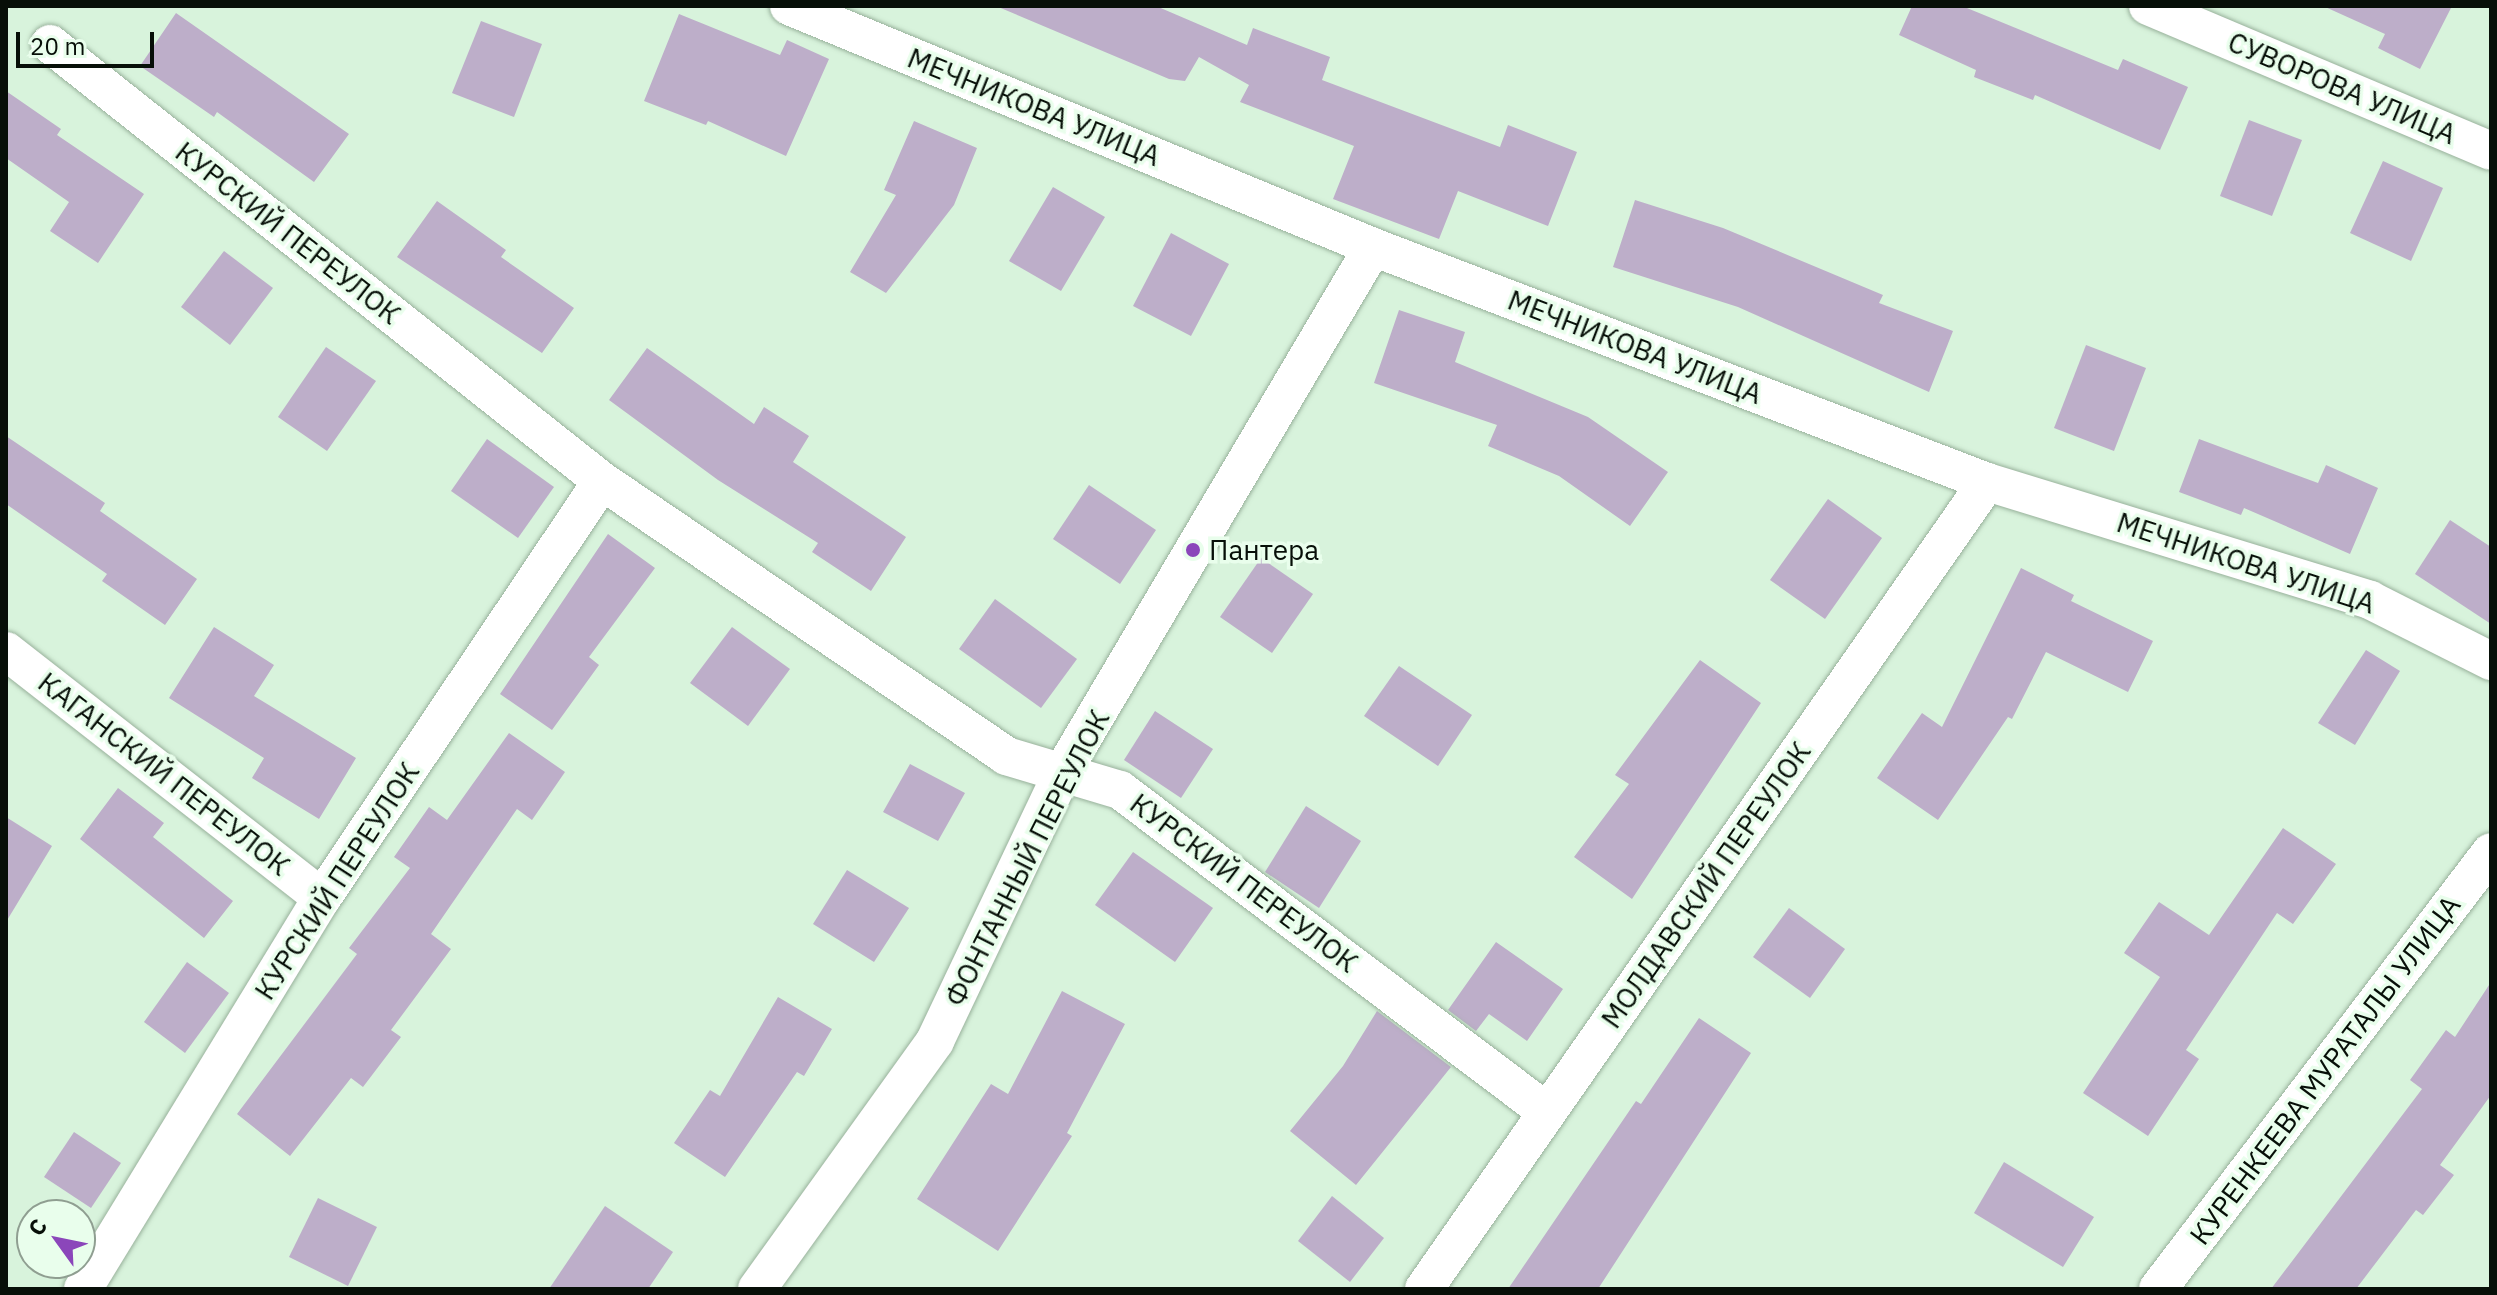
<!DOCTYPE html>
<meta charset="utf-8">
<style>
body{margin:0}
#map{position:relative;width:2497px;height:1295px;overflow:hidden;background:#d8f3dc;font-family:"IBM Plex Sans",sans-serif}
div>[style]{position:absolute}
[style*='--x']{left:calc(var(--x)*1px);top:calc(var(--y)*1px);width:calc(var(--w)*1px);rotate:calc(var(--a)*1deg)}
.building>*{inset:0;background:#bdaec9}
.roads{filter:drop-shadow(0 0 2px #98b19b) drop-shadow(0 0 2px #98b19b)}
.street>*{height:38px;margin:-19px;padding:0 19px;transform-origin:19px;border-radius:19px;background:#fff}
.dots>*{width:22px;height:22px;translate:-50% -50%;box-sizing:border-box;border:4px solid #e9feec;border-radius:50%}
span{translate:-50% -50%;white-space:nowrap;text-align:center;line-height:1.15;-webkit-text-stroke:7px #e9feec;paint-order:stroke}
.street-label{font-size:28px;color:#070f08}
.poi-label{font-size:28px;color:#070f08}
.left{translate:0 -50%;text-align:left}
.frame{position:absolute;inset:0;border:8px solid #070f08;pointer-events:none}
.north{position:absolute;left:16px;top:1199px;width:80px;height:80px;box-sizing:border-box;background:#e9feec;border:2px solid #8f9e91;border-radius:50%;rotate:303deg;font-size:22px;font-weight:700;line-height:32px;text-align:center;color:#070f08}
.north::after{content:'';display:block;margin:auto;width:28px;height:36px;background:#8b46ba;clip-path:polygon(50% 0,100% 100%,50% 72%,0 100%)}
.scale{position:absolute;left:16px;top:32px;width:138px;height:36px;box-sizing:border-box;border:4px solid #070f08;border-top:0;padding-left:10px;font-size:24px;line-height:28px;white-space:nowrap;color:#070f08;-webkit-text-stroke:6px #e9feec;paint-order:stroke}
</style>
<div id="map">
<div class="building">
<i style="clip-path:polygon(996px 6px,1156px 6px,1247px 45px,1253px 28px,1330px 57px,1322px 80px,1500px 147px,1508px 125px,1577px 152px,1548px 226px,1458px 191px,1439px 239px,1333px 199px,1354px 146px,1240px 102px,1249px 85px,1199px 57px,1185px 81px,1169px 79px)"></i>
<i style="clip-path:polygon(1912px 6px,1962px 6px,2118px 70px,2123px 59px,2188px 87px,2160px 150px,2035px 95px,2033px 100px,1974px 77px,1976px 70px,1899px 35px)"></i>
<i style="clip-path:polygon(2323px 6px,2452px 6px,2420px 69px,2378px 48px,2385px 34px)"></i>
<i style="clip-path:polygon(176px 13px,349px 134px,314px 182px,217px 112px,214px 117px,140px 66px)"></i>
<i style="clip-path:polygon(679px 14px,780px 55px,787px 40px,829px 59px,786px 156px,708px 121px,706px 125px,644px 101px)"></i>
<i style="clip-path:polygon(481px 21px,542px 44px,514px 117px,452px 93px)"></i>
<i style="clip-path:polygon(6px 91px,61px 129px,57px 135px,144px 194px,98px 263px,50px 231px,69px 202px,6px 158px)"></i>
<i style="clip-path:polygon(2249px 120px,2302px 140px,2272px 216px,2220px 196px)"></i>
<i style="clip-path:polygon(914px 121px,977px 148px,954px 205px,886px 293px,850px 272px,896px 195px,884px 190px)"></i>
<i style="clip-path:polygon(2383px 161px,2443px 188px,2411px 261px,2350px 233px)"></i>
<i style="clip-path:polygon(1053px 187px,1105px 217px,1061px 291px,1009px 261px)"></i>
<i style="clip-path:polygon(1635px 200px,1723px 228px,1883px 295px,1879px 303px,1953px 331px,1929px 392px,1738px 307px,1613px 267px)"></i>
<i style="clip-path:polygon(437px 201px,506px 250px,501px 257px,574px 308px,542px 353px,397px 257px)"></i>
<i style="clip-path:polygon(1171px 233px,1229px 264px,1191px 336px,1133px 306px)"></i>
<i style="clip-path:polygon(224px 251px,273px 288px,230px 345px,181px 307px)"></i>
<i style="clip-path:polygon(1399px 310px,1465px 332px,1455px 362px,1588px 417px,1668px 472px,1630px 526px,1559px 476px,1488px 446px,1497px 425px,1374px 383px)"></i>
<i style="clip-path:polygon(2086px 345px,2146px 368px,2114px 451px,2054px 428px)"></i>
<i style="clip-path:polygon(326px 347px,376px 381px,327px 451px,278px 417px)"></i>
<i style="clip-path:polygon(647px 348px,754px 424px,764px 407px,809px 436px,793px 462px,906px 537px,871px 591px,812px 552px,818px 543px,718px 480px,609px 400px)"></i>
<i style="clip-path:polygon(6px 436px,105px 503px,100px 511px,197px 579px,165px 625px,102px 581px,107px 574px,6px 504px)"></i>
<i style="clip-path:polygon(487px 439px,554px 487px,518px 538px,451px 491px)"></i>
<i style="clip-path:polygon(2199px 439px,2318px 483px,2326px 465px,2378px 488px,2350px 554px,2244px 508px,2241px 515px,2179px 492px)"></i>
<i style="clip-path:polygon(1089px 485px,1156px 530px,1120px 584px,1053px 539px)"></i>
<i style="clip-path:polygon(1828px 499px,1882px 538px,1825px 619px,1770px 580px)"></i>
<i style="clip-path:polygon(2450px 520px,2491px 547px,2491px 624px,2415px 574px)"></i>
<i style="clip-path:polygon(608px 534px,655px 568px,589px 657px,599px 665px,552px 730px,500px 694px)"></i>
<i style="clip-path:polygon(1261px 558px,1313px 594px,1272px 653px,1220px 617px)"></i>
<i style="clip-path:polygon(2021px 568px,2074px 595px,2071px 601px,2153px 641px,2128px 692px,2046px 652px,2012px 719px,2008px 717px,1938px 820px,1877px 778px,1922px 713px,1942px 727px)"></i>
<i style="clip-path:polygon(995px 599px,1077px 659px,1041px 708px,959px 649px)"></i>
<i style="clip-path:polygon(214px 627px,274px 665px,254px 696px,356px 758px,319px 819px,252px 778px,264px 758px,169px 698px)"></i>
<i style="clip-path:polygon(732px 627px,790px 669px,748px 726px,690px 683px)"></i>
<i style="clip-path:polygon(2366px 650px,2400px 671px,2355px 745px,2318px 723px)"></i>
<i style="clip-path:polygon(1700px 660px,1761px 703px,1632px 899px,1574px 857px,1629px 784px,1615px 775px)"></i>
<i style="clip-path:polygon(1399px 666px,1472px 715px,1438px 766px,1364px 716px)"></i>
<i style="clip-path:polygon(1155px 711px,1213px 749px,1181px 798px,1124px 760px)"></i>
<i style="clip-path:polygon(509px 733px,565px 772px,532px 820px,517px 809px,431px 934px,451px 949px,391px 1030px,401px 1037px,363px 1087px,351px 1078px,290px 1156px,237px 1114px,357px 954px,349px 948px,410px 868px,394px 857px,429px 807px,447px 820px)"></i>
<i style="clip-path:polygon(910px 764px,965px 793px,938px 841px,883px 812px)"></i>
<i style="clip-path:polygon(118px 788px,164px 823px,153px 837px,233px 901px,204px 938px,80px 839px)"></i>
<i style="clip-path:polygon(1306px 806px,1361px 841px,1319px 908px,1265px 872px)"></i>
<i style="clip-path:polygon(6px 817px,52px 846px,6px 922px)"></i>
<i style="clip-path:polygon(2283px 828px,2336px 864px,2293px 924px,2277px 913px,2186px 1050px,2199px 1059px,2148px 1136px,2083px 1093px,2160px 977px,2124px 953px,2159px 902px,2209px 935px)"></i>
<i style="clip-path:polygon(1133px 852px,1213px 908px,1175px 962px,1095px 905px)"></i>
<i style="clip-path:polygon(847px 870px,909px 908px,874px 962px,813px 924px)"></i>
<i style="clip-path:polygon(1789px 908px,1845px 949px,1810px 998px,1753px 957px)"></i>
<i style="clip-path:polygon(1496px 942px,1563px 989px,1527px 1041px,1489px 1014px,1476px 1031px,1448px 1010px)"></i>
<i style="clip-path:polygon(187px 962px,229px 993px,185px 1053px,144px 1022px)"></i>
<i style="clip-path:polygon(2491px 982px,2491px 1095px,2440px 1165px,2454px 1175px,2423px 1215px,2416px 1210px,2356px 1289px,2271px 1289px,2422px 1089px,2410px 1080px,2446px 1030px,2455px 1037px)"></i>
<i style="clip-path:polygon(1062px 991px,1125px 1024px,1067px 1133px,1072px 1136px,998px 1251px,917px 1199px,991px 1084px,1008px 1094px)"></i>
<i style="clip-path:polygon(778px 997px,832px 1029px,804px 1076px,797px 1072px,725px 1177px,674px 1143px,710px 1090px,720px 1096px)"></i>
<i style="clip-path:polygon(1377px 1011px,1451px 1067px,1356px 1185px,1290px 1131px,1343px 1066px)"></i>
<i style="clip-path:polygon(1699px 1018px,1751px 1053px,1598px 1289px,1508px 1289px,1636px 1101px,1641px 1104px)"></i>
<i style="clip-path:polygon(74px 1132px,121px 1163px,91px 1208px,44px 1177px)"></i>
<i style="clip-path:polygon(2004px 1162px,2094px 1217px,2063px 1267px,1974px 1213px)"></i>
<i style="clip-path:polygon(1332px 1196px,1384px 1238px,1350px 1282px,1298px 1241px)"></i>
<i style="clip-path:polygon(318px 1198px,377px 1227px,348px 1286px,289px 1257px)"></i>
<i style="clip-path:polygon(605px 1206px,673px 1252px,648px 1289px,549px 1289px)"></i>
</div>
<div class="roads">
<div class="street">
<i style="--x:789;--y:6;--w:632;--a:22.42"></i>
<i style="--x:1373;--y:247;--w:657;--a:20.94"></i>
<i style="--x:1987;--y:482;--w:401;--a:17.1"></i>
<i style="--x:2370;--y:600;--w:136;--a:26.8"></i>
<i style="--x:2148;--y:6;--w:372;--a:22.9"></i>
<i style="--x:50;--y:44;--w:704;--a:38.37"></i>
<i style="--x:602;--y:481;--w:489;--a:34.2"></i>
<i style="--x:1006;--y:756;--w:119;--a:16.6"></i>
<i style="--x:1120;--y:790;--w:535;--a:37.02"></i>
<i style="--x:6;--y:651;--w:401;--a:38"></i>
<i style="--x:83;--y:1289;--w:458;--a:-58.6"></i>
<i style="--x:322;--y:898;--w:502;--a:-56.12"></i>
<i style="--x:757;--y:1289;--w:305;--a:-54.3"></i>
<i style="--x:935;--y:1041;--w:299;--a:-64.6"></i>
<i style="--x:1063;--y:771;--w:609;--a:-59.39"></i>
<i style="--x:1424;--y:1289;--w:984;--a:-55.1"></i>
<i style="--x:2158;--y:1289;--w:549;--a:-52.69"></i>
</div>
</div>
<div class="dots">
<i style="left:1193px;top:550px;background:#8b46ba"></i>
</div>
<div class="street-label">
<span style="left:2342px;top:88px;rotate:23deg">СУВОРОВА УЛИЦА</span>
<span style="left:1034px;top:107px;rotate:22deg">МЕЧНИКОВА УЛИЦА</span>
<span style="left:288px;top:233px;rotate:38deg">КУРСКИЙ ПЕРЕУЛОК</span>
<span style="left:1635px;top:347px;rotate:21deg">МЕЧНИКОВА УЛИЦА</span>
<span style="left:2246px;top:563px;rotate:18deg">МЕЧНИКОВА УЛИЦА</span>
<span style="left:164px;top:774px;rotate:38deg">КАГАНСКИЙ ПЕРЕУЛОК</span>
<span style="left:1027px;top:858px;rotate:-63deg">ФОНТАННЫЙ ПЕРЕУЛОК</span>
<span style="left:337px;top:881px;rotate:-57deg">КУРСКИЙ ПЕРЕУЛОК</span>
<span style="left:1244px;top:883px;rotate:37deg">КУРСКИЙ ПЕРЕУЛОК</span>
<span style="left:1706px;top:885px;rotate:-55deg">МОЛДАВСКИЙ ПЕРЕУЛОК</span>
<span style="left:2325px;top:1070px;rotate:-53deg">КУРЕНКЕЕВА МУРАТАЛЫ УЛИЦА</span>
</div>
<div class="poi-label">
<span class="left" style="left:1209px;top:550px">Пантера</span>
</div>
<div class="frame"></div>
<div class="north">С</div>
<div class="scale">20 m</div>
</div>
